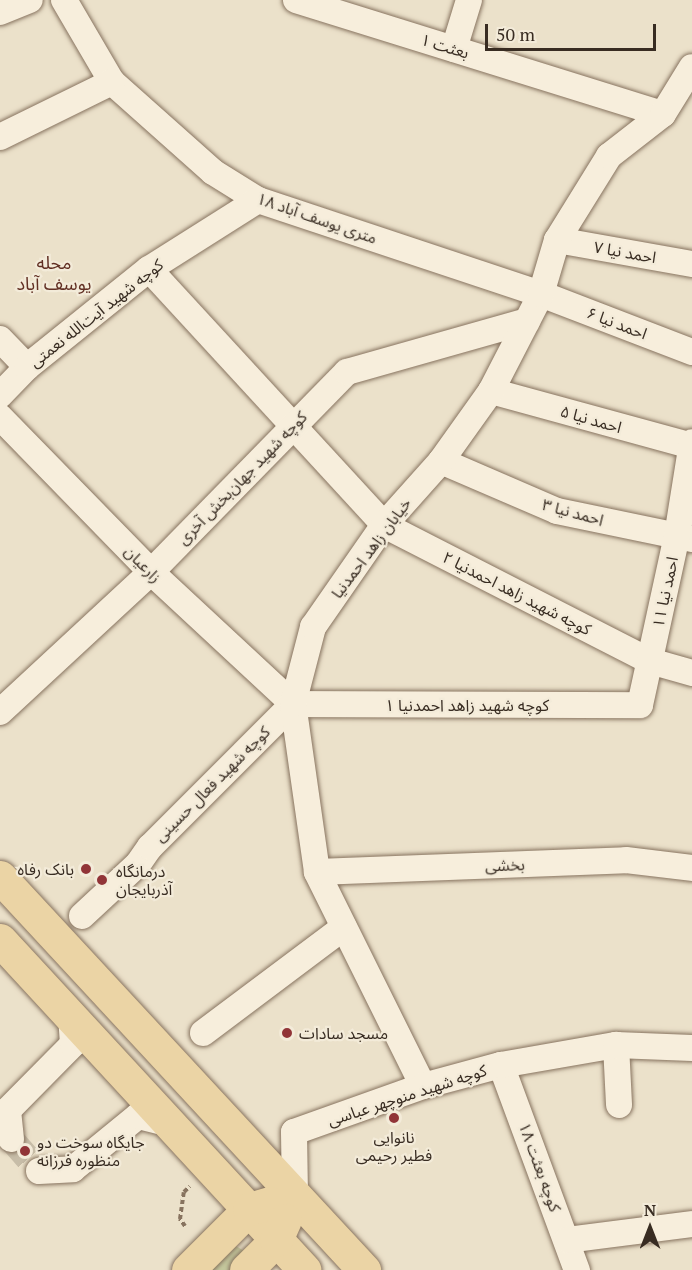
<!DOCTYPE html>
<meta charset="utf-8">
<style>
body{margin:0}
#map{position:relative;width:692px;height:1270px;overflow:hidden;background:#ebe1ca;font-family:"PT Serif","Noto Sans Arabic",serif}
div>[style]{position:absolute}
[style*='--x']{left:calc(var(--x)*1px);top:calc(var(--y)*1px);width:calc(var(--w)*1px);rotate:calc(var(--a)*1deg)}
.green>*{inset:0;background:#c5c99e}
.minor-tunnel>*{height:26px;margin-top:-13px;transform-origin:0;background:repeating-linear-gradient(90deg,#c7bda8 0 26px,transparent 0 39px)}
.path>*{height:4px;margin-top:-2px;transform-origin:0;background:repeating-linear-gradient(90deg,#87735f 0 4.5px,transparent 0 7.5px)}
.roads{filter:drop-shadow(0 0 2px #87735f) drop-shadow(0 0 2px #87735f)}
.minor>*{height:26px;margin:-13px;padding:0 13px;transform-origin:13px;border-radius:13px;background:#f7eedc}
.major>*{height:33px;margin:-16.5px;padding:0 16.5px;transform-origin:16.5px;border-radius:16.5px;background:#ebd4a5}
.dots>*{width:16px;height:16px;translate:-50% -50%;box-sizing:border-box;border:3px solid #f3ebd9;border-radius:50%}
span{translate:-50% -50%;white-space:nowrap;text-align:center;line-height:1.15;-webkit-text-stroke:4.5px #f3ebd9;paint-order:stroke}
.street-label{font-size:16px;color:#382c22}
.poi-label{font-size:16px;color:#382c22}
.right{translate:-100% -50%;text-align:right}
.left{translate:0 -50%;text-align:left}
.neighbourhood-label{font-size:18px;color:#623024}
.north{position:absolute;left:620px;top:1198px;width:60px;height:60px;-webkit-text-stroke:4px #f3ebd9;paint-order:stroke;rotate:0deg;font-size:16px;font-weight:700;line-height:24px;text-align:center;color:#382c22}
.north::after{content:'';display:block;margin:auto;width:21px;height:27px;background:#382c22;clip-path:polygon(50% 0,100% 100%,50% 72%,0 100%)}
.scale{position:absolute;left:485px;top:24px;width:171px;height:27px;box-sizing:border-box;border:3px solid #382c22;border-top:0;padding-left:8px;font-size:18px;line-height:21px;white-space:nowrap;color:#382c22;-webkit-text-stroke:4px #f3ebd9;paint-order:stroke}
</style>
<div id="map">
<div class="green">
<i style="clip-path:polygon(236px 1246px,244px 1251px,231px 1270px,208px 1270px)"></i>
</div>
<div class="minor-tunnel">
<i style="--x:11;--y:1139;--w:43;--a:48.8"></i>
</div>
<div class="path">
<i style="--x:185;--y:1226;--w:9;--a:-126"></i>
<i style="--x:180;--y:1219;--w:27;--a:-82"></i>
<i style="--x:184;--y:1192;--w:8;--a:-45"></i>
</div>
<div class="roads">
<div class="minor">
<i style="--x:64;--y:0;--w:95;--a:59.7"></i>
<i style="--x:112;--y:82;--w:135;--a:41.7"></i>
<i style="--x:213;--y:172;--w:53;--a:31.9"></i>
<i style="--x:258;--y:200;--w:298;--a:18.4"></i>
<i style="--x:541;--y:294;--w:162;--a:21"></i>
<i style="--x:296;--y:0;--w:384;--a:17.3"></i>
<i style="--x:0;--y:12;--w:32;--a:-22"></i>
<i style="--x:454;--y:49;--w:51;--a:-73"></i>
<i style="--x:0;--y:137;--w:125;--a:-26.2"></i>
<i style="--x:557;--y:240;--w:137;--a:10.1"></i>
<i style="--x:149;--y:269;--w:348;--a:47.4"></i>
<i style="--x:384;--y:525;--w:299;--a:27.1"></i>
<i style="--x:650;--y:661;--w:44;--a:15.9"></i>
<i style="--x:0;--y:339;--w:39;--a:46"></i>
<i style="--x:491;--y:391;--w:208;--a:15.3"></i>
<i style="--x:0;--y:395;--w:39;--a:-46"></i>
<i style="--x:27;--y:367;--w:156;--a:-38.8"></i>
<i style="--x:149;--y:269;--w:129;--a:-32.3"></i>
<i style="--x:0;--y:417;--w:216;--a:45.7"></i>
<i style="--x:151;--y:572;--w:194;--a:42.9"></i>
<i style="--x:441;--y:461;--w:126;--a:23.3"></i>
<i style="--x:557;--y:511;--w:138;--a:11.7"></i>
<i style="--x:293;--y:704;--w:347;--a:0.2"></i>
<i style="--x:640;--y:705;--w:173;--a:-77.7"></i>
<i style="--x:677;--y:536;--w:95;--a:-80.9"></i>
<i style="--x:0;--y:712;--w:206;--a:-42.8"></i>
<i style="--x:151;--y:572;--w:280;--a:-45.6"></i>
<i style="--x:347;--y:372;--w:187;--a:-15.8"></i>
<i style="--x:317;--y:872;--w:309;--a:-2.2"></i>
<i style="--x:626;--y:860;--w:66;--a:6.9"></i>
<i style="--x:82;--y:916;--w:76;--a:-42.9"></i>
<i style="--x:138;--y:864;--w:21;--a:-55"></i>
<i style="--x:150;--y:847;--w:202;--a:-45"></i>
<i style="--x:203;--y:1033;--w:176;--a:-36.9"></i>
<i style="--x:616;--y:1045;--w:60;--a:87.1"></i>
<i style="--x:501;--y:1065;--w:219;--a:69.7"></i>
<i style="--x:423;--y:1086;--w:239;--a:-116.4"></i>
<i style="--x:317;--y:872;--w:170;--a:-98.1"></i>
<i style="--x:293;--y:704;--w:80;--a:-75.4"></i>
<i style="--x:313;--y:627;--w:124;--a:-55.2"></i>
<i style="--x:384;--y:525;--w:86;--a:-48.3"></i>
<i style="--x:441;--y:461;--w:86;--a:-54.5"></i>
<i style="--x:491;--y:391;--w:109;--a:-62.7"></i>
<i style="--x:541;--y:294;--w:56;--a:-73.5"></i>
<i style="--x:557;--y:240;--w:99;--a:-58.2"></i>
<i style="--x:609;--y:156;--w:68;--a:-37.9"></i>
<i style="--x:663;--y:114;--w:55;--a:-58.3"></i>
<i style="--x:11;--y:1139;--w:29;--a:-96"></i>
<i style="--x:8;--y:1110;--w:93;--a:-45.4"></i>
<i style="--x:73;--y:1044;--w:28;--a:-94"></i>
<i style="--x:39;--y:1171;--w:34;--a:-3"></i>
<i style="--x:73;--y:1169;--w:84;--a:-39.2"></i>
<i style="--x:138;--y:1116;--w:34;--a:14"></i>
<i style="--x:295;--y:1196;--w:64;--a:-90.9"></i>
<i style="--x:294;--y:1132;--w:137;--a:-19.6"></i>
<i style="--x:423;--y:1086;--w:81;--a:-15.1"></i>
<i style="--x:501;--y:1065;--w:117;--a:-9.9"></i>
<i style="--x:616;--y:1045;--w:76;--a:2.3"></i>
<i style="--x:567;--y:1240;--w:126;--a:-7.3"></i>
</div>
<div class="major">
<i style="--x:0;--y:877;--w:536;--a:47.19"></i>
<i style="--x:0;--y:940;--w:449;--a:47.3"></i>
<i style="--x:188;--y:1270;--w:86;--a:-45"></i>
<i style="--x:249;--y:1209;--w:22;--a:-16"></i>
<i style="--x:246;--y:1270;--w:42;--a:-45"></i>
<i style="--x:276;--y:1240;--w:22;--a:-66"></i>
</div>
</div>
<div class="dots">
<i style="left:86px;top:869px;background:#913437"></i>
<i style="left:102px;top:880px;background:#913437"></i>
<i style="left:287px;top:1033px;background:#913437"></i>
<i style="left:394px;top:1118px;background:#913437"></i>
<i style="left:25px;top:1151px;background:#913437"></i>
</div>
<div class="street-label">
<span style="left:445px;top:46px;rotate:17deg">بعثت ۱</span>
<span style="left:317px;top:218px;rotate:19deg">۱۸ متری یوسف آباد</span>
<span style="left:625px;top:252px;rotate:10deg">احمد نیا ۷</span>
<span style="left:96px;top:313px;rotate:-38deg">کوچه شهید آیت‌الله نعمتی</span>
<span style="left:617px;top:323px;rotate:21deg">احمد نیا ۶</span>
<span style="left:591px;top:419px;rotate:16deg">احمد نیا ۵</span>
<span style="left:242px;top:478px;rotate:-46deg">کوچه شهید جهان‌بخش آخری</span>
<span style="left:573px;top:512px;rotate:15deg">احمد نیا ۳</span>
<span style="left:371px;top:548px;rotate:-53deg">خیابان زاهد احمدنیا</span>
<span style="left:143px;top:564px;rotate:45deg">زارعیان</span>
<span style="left:665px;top:592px;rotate:-78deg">احمد نیا ۱۱</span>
<span style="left:517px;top:593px;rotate:27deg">کوچه شهید زاهد احمدنیا ۲</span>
<span style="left:467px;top:705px">کوچه شهید زاهد احمدنیا ۱</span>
<span style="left:212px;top:784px;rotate:-45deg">کوچه شهید فعال حسینی</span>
<span style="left:505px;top:865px;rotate:-2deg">بخشی</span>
<span style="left:407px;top:1095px;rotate:-18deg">کوچه شهید منوچهر عباسی</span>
<span style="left:540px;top:1167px;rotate:70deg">کوچه بعثت ۱۸</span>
</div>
<div class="poi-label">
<span class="right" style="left:74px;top:869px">بانک رفاه</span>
<span class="left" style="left:116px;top:880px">درمانگاه<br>آذربایجان</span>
<span class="left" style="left:299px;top:1033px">مسجد سادات</span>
<span style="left:394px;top:1146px">نانوایی<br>فطیر رحیمی</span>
<span class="left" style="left:37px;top:1151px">جایگاه سوخت دو<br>منظوره فرزانه</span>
</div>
<div class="neighbourhood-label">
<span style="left:54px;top:273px">محله<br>یوسف آباد</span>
</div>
<div class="north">N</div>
<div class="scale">50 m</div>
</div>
